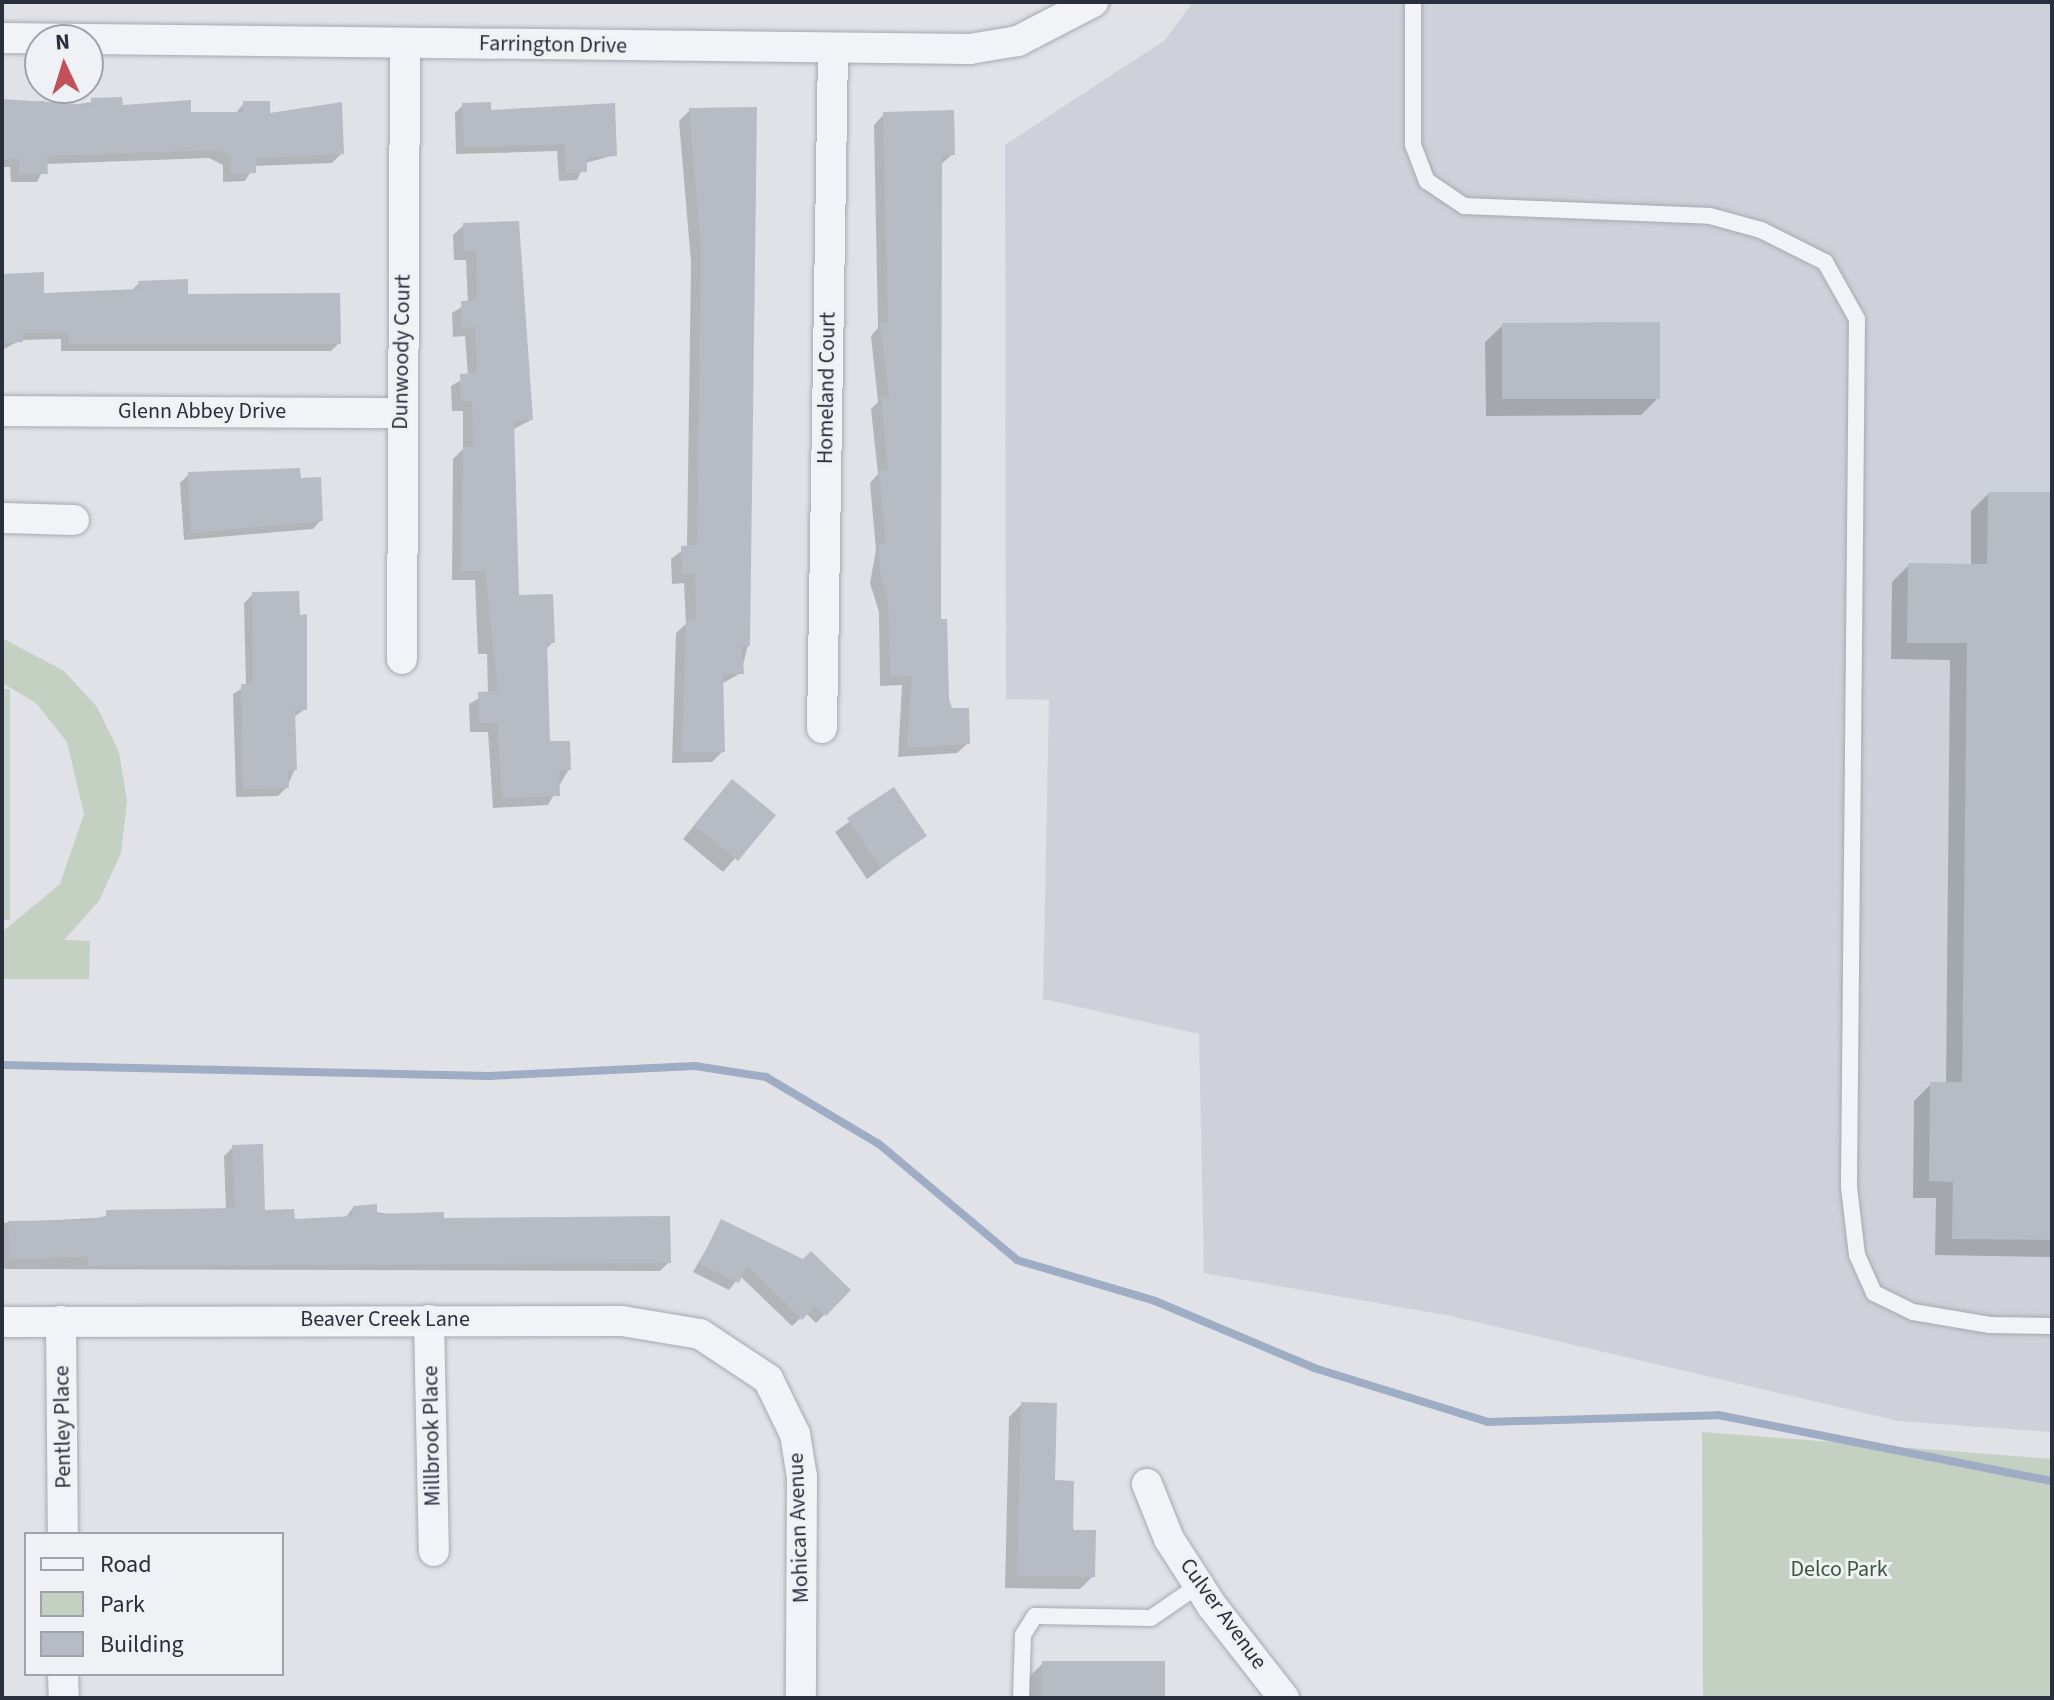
<!DOCTYPE html>
<style>
body{margin:0}
#map{position:relative;width:2054px;height:1700px;overflow:hidden;background:#e0e2e7;font-family:"Source Sans 3",sans-serif}
div>[style]{position:absolute}
[style*='--x']{left:calc(var(--x)*1px);top:calc(var(--y)*1px);width:calc(var(--w)*1px);rotate:calc(var(--a)*1deg)}
.built>*{inset:0;background:#ced1d9}
.green>*{inset:0;background:#c4d0c2}
.shadow>*{inset:0;background:#0003}
.stream>*{height:8px;margin:-4px;padding:0 4px;transform-origin:4px;border-radius:4px;background:#9eadc4}
.building>*{inset:0;background:#b7bbc4}
.roads{filter:drop-shadow(0 0 2px #a6a9b1) drop-shadow(0 0 2px #a6a9b1)}
.service>*{height:16px;margin:-8px;padding:0 8px;transform-origin:8px;border-radius:8px;background:#f2f3f6}
.minor>*{height:30px;margin:-15px;padding:0 15px;transform-origin:15px;border-radius:15px;background:#f2f3f6}
span{translate:-50% -50%;white-space:nowrap;text-align:center;line-height:1.15;-webkit-text-stroke:6px #eff1f5;paint-order:stroke}
.street-label{font-size:22px;color:#2a2f3d}
.park-label{font-size:22px;color:#3c5739}
.frame{position:absolute;inset:0;border:4px solid #2a2f3d;pointer-events:none}
.legend{position:absolute;left:24px;top:1532px;width:260px;height:144px;box-sizing:border-box;background:#eff1f5;border:2px solid #a0a3ab;margin:0;padding:10px 14px;list-style:none;font-size:24px;color:#2a2f3d}
.legend li{display:flex;align-items:center;gap:16px;height:40px}
.legend b{width:40px;border:2px solid #a0a3ab}
.north{position:absolute;left:24px;top:24px;width:80px;height:80px;box-sizing:border-box;background:#eff1f5;border:2px solid #a0a3ab;border-radius:50%;rotate:356deg;font-size:22px;font-weight:700;line-height:32px;text-align:center;color:#2a2f3d}
.north::after{content:'';display:block;margin:auto;width:28px;height:36px;background:#c15058;clip-path:polygon(50% 0,100% 100%,50% 72%,0 100%)}
</style>
<div id="map">
<div class="built">
<i style="clip-path:polygon(1193px 2px,2052px 2px,2052px 1432px,1898px 1421px,1446px 1315px,1204px 1273px,1199px 1034px,1043px 999px,1049px 700px,1006px 699px,1005px 145px,1165px 40px)"></i>
</div>
<div class="green">
<i style="clip-path:polygon(2px 638px,64px 671px,97px 707px,119px 752px,127px 800px,121px 853px,99px 901px,64px 940px,90px 941px,89px 979px,2px 979px,2px 932px,60px 884px,84px 814px,67px 742px,36px 703px,2px 683px)"></i>
<i style="clip-path:polygon(2px 689px,10px 689px,10px 920px,2px 920px)"></i>
<i style="clip-path:polygon(1702px 1432px,2052px 1459px,2052px 1698px,1703px 1698px)"></i>
</div>
<div class="shadow">
<i style="clip-path:polygon(120px 99px,121px 107px,190px 114px,235px 114px,244px 103px,341px 154px,332px 163px,254px 166px,245px 181px,223px 182px,223px 165px,209px 158px,46px 164px,37px 182px,11px 182px,10px 167px,2px 167px,2px 104px,45px 101px,45px 108px)"></i>
<i style="clip-path:polygon(463px 105px,489px 112px,615px 155px,585px 163px,577px 180px,559px 181px,557px 151px,456px 154px,455px 113px)"></i>
<i style="clip-path:polygon(690px 110px,748px 645px,741px 673px,721px 684px,723px 751px,712px 762px,672px 763px,676px 633px,686px 624px,684px 583px,672px 584px,671px 559px,687px 547px,691px 262px,679px 121px)"></i>
<i style="clip-path:polygon(884px 114px,953px 154px,940px 165px,939px 621px,947px 699px,968px 743px,957px 753px,898px 757px,902px 685px,880px 686px,879px 612px,870px 583px,876px 550px,870px 483px,878px 474px,871px 409px,878px 402px,871px 336px,878px 328px,874px 125px)"></i>
<i style="clip-path:polygon(517px 223px,531px 420px,512px 430px,517px 597px,553px 642px,545px 650px,548px 743px,569px 769px,548px 805px,493px 808px,488px 732px,470px 732px,469px 704px,488px 693px,487px 654px,478px 654px,475px 580px,452px 580px,453px 459px,463px 449px,463px 411px,452px 411px,451px 386px,468px 376px,465px 336px,453px 337px,452px 313px,468px 303px,466px 260px,454px 260px,453px 235px,464px 225px)"></i>
<i style="clip-path:polygon(2px 275px,42px 295px,130px 292px,139px 283px,339px 343px,331px 351px,61px 351px,61px 339px,21px 340px,2px 350px)"></i>
<i style="clip-path:polygon(1503px 325px,1658px 398px,1641px 415px,1486px 416px,1485px 342px)"></i>
<i style="clip-path:polygon(189px 474px,321px 520px,313px 529px,184px 540px,180px 483px)"></i>
<i style="clip-path:polygon(1988px 494px,2052px 494px,2052px 1257px,1935px 1255px,1936px 1198px,1913px 1198px,1914px 1101px,1931px 1084px,1946px 1084px,1950px 660px,1891px 659px,1892px 582px,1909px 565px,1971px 566px,1971px 511px)"></i>
<i style="clip-path:polygon(253px 594px,305px 709px,294px 717px,295px 769px,287px 787px,278px 796px,236px 797px,233px 694px,246px 686px,244px 603px)"></i>
<i style="clip-path:polygon(893px 790px,924px 836px,867px 879px,835px 832px)"></i>
<i style="clip-path:polygon(720px 794px,773px 815px,723px 872px,683px 839px)"></i>
<i style="clip-path:polygon(233px 1147px,263px 1212px,293px 1221px,345px 1218px,353px 1208px,669px 1262px,660px 1271px,2px 1269px,2px 1223px,226px 1211px,224px 1156px)"></i>
<i style="clip-path:polygon(722px 1222px,849px 1290px,816px 1323px,806px 1313px,792px 1326px,740px 1276px,729px 1290px,693px 1272px)"></i>
<i style="clip-path:polygon(1022px 1404px,1093px 1576px,1080px 1589px,1005px 1588px,1009px 1417px)"></i>
<i style="clip-path:polygon(1043px 1663px,1163px 1698px,1026px 1698px,1026px 1680px)"></i>
</div>
<div class="stream">
<i style="--x:2;--y:1065;--w:487;--a:1.3"></i>
<i style="--x:489;--y:1076;--w:206;--a:-2.8"></i>
<i style="--x:695;--y:1066;--w:72;--a:8.8"></i>
<i style="--x:766;--y:1077;--w:131;--a:30.7"></i>
<i style="--x:879;--y:1144;--w:180;--a:40"></i>
<i style="--x:1017;--y:1260;--w:144;--a:16.5"></i>
<i style="--x:1155;--y:1301;--w:173;--a:22.8"></i>
<i style="--x:1314;--y:1368;--w:182;--a:17.2"></i>
<i style="--x:1488;--y:1422;--w:230;--a:-1.7"></i>
<i style="--x:1718;--y:1415;--w:340;--a:11.2"></i>
</div>
<div class="building">
<i style="clip-path:polygon(122px 97px,123px 105px,191px 100px,191px 112px,243px 112px,243px 101px,270px 101px,270px 113px,342px 102px,344px 154px,256px 158px,256px 173px,231px 174px,231px 156px,219px 150px,47px 156px,48px 174px,19px 174px,19px 159px,2px 159px,2px 99px,91px 105px,91px 98px)"></i>
<i style="clip-path:polygon(491px 102px,491px 110px,615px 103px,617px 156px,587px 157px,587px 172px,566px 173px,565px 144px,464px 147px,462px 103px)"></i>
<i style="clip-path:polygon(757px 107px,750px 646px,742px 646px,744px 674px,723px 674px,725px 752px,682px 753px,686px 620px,696px 620px,695px 573px,682px 574px,681px 546px,697px 545px,701px 250px,689px 108px)"></i>
<i style="clip-path:polygon(954px 110px,955px 155px,942px 156px,941px 619px,947px 619px,949px 699px,952px 708px,969px 708px,970px 744px,907px 748px,912px 676px,890px 676px,888px 600px,880px 572px,879px 544px,886px 544px,879px 470px,888px 470px,881px 397px,889px 397px,880px 323px,888px 323px,883px 112px)"></i>
<i style="clip-path:polygon(519px 221px,533px 420px,514px 421px,519px 595px,553px 594px,555px 643px,547px 643px,550px 741px,570px 741px,571px 770px,559px 771px,560px 796px,502px 798px,497px 722px,479px 723px,478px 692px,498px 691px,485px 571px,461px 571px,463px 447px,473px 446px,472px 401px,461px 402px,460px 374px,477px 373px,475px 327px,462px 328px,461px 301px,477px 300px,476px 250px,464px 251px,463px 223px)"></i>
<i style="clip-path:polygon(44px 272px,44px 293px,139px 289px,138px 281px,188px 279px,188px 294px,340px 293px,341px 344px,69px 344px,68px 332px,23px 333px,23px 342px,2px 343px,2px 274px)"></i>
<i style="clip-path:polygon(1660px 322px,1660px 399px,1502px 399px,1502px 323px)"></i>
<i style="clip-path:polygon(300px 468px,301px 478px,321px 477px,323px 521px,191px 533px,188px 472px)"></i>
<i style="clip-path:polygon(1988px 492px,2052px 492px,2052px 1240px,1952px 1239px,1953px 1182px,1929px 1181px,1930px 1082px,1962px 1082px,1967px 643px,1907px 643px,1908px 563px,1987px 564px)"></i>
<i style="clip-path:polygon(299px 591px,300px 615px,307px 614px,307px 710px,295px 710px,297px 770px,288px 770px,289px 788px,243px 789px,241px 684px,253px 684px,252px 592px)"></i>
<i style="clip-path:polygon(732px 779px,776px 815px,738px 861px,694px 825px)"></i>
<i style="clip-path:polygon(894px 787px,927px 836px,880px 868px,847px 818px)"></i>
<i style="clip-path:polygon(263px 1144px,265px 1210px,294px 1209px,295px 1219px,353px 1216px,353px 1206px,377px 1204px,377px 1214px,444px 1212px,444px 1218px,670px 1216px,671px 1263px,88px 1266px,87px 1257px,9px 1259px,8px 1221px,86px 1220px,106px 1216px,106px 1210px,235px 1208px,232px 1145px)"></i>
<i style="clip-path:polygon(721px 1219px,803px 1259px,811px 1251px,851px 1290px,826px 1316px,815px 1306px,802px 1320px,747px 1266px,739px 1283px,699px 1264px)"></i>
<i style="clip-path:polygon(1021px 1402px,1057px 1403px,1055px 1480px,1074px 1481px,1073px 1530px,1096px 1530px,1095px 1577px,1017px 1576px)"></i>
<i style="clip-path:polygon(1042px 1661px,1165px 1661px,1165px 1698px,1042px 1698px)"></i>
</div>
<div class="roads">
<div class="service">
<i style="--x:1413;--y:2;--w:143;--a:90"></i>
<i style="--x:1413;--y:145;--w:39;--a:69"></i>
<i style="--x:1427;--y:181;--w:45;--a:34"></i>
<i style="--x:1464;--y:206;--w:246;--a:2.3"></i>
<i style="--x:1710;--y:216;--w:53;--a:15.4"></i>
<i style="--x:1761;--y:230;--w:72;--a:26.6"></i>
<i style="--x:1825;--y:262;--w:65;--a:60.7"></i>
<i style="--x:1857;--y:319;--w:868;--a:90.53"></i>
<i style="--x:1849;--y:1187;--w:68;--a:83.3"></i>
<i style="--x:1857;--y:1255;--w:42;--a:65.9"></i>
<i style="--x:1874;--y:1293;--w:43;--a:26"></i>
<i style="--x:1913;--y:1312;--w:78;--a:9.6"></i>
<i style="--x:1990;--y:1325;--w:62;--a:0.9"></i>
<i style="--x:1021;--y:1698;--w:63;--a:-88.2"></i>
<i style="--x:1023;--y:1635;--w:22;--a:-58"></i>
<i style="--x:1035;--y:1616;--w:116;--a:1"></i>
<i style="--x:1151;--y:1618;--w:58;--a:-34.5"></i>
</div>
<div class="minor">
<i style="--x:2;--y:38;--w:968;--a:0.65"></i>
<i style="--x:970;--y:49;--w:49;--a:-9.5"></i>
<i style="--x:1018;--y:41;--w:85;--a:-27.5"></i>
<i style="--x:2;--y:411;--w:400;--a:0.3"></i>
<i style="--x:2;--y:518;--w:72;--a:1.6"></i>
<i style="--x:402;--y:659;--w:615;--a:-89.72"></i>
<i style="--x:822;--y:728;--w:680;--a:-89.07"></i>
<i style="--x:429;--y:1320;--w:231;--a:88.8"></i>
<i style="--x:61;--y:1321;--w:213;--a:89.5"></i>
<i style="--x:2;--y:1322;--w:620;--a:-0.09"></i>
<i style="--x:622;--y:1321;--w:79;--a:9.5"></i>
<i style="--x:700;--y:1334;--w:82;--a:33.5"></i>
<i style="--x:768;--y:1379;--w:61;--a:63.9"></i>
<i style="--x:795;--y:1434;--w:44;--a:80.8"></i>
<i style="--x:802;--y:1477;--w:221;--a:90.3"></i>
<i style="--x:1147;--y:1484;--w:59;--a:68.2"></i>
<i style="--x:1169;--y:1539;--w:80;--a:57.3"></i>
<i style="--x:1212;--y:1606;--w:117;--a:52"></i>
<i style="--x:63;--y:1674;--w:24;--a:88"></i>
</div>
</div>
<div class="street-label">
<span style="left:553px;top:45px;rotate:1deg">Farrington Drive</span>
<span style="left:402px;top:352px;rotate:-89deg">Dunwoody Court</span>
<span style="left:827px;top:388px;rotate:-89deg">Homeland Court</span>
<span style="left:202px;top:412px">Glenn Abbey Drive</span>
<span style="left:385px;top:1320px">Beaver Creek Lane</span>
<span style="left:63px;top:1427px;rotate:-91deg">Pentley Place</span>
<span style="left:432px;top:1436px;rotate:-91deg">Millbrook Place</span>
<span style="left:799px;top:1528px;rotate:-92deg">Mohican Avenue</span>
<span style="left:1223px;top:1614px;rotate:54deg">Culver Avenue</span>
</div>
<div class="park-label">
<span style="left:1839px;top:1570px">Delco Park</span>
</div>
<div class="frame"></div>
<ul class="legend">
<li><b style="height:10px;background:#f2f3f6"></b>Road</li>
<li><b style="height:22px;background:#c4d0c2"></b>Park</li>
<li><b style="height:22px;background:#b7bbc4"></b>Building</li>
</ul>
<div class="north">N</div>
</div>
